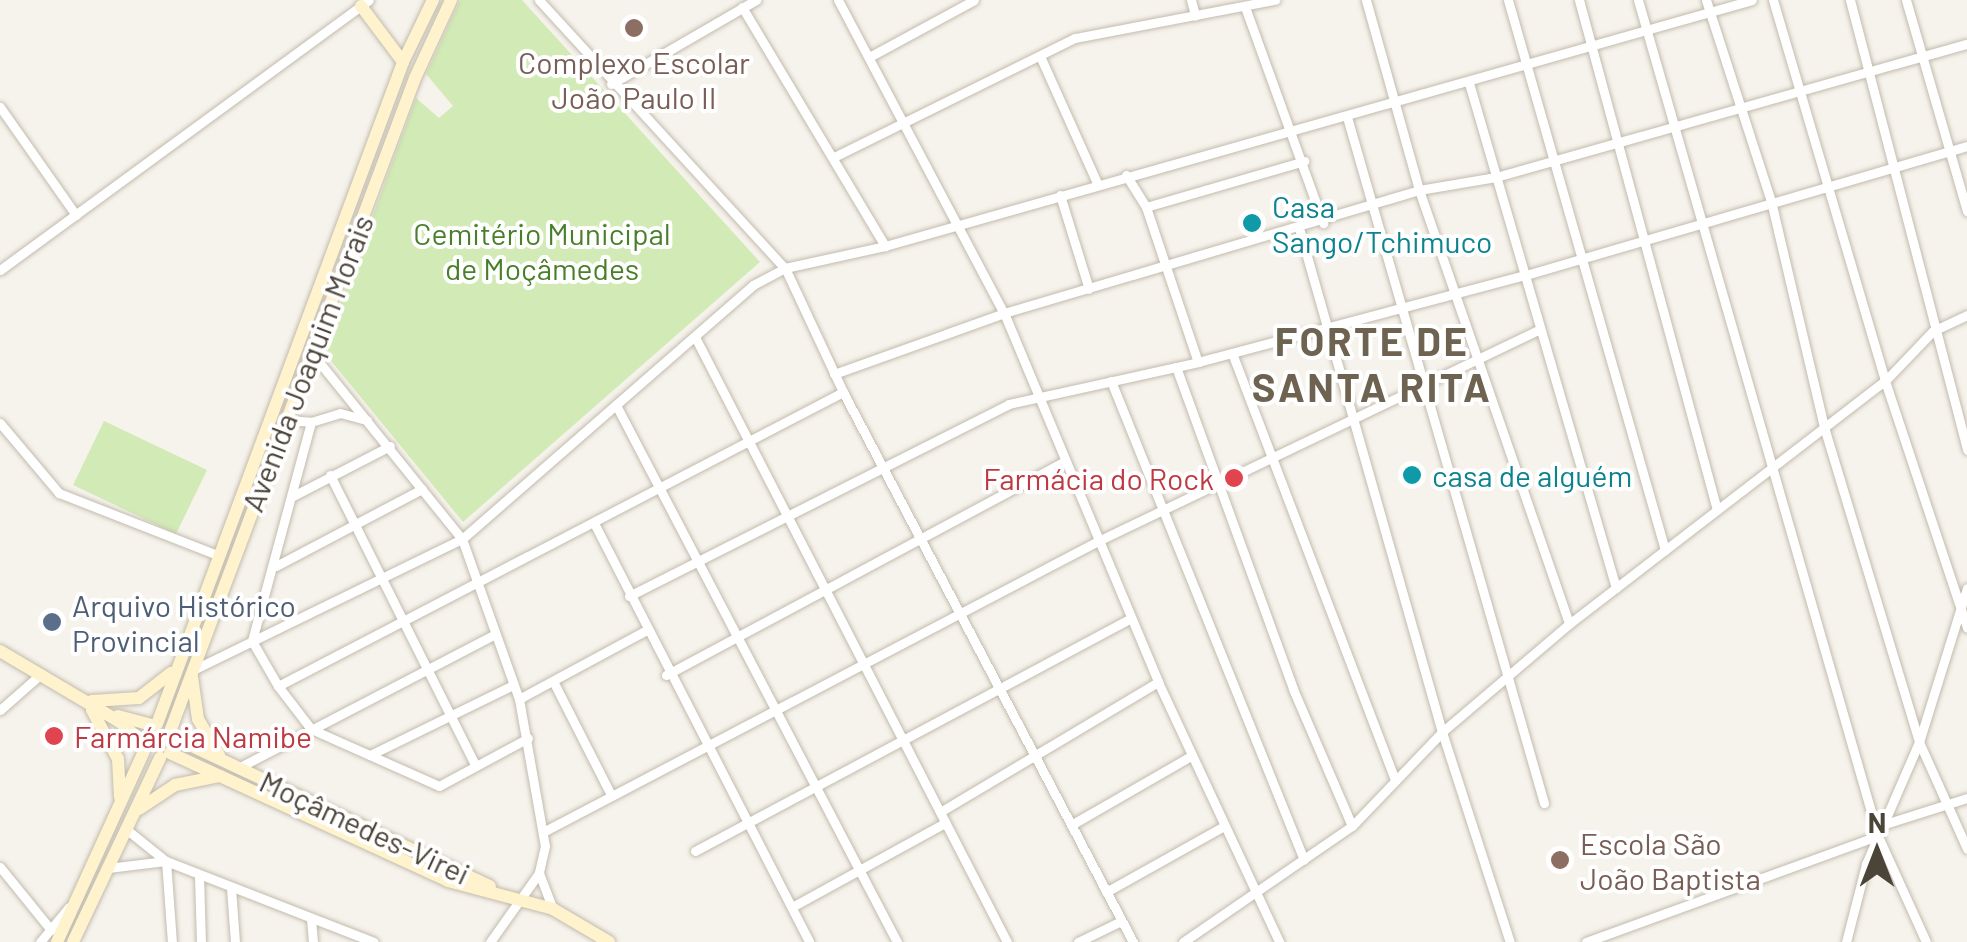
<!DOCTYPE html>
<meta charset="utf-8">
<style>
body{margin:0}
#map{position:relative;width:1967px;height:942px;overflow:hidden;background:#f6f3ec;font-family:Barlow,sans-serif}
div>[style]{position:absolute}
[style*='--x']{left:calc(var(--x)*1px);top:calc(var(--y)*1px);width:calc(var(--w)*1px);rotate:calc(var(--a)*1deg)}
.green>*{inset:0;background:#d2eab5}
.roads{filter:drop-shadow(0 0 2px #c2bbae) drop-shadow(0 0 2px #c2bbae)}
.street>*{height:9px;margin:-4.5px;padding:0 4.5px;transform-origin:4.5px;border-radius:4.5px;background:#fff}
.secondary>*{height:12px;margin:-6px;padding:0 6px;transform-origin:6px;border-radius:6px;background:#fff3cd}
.dots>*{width:28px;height:28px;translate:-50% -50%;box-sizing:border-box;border:5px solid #fff;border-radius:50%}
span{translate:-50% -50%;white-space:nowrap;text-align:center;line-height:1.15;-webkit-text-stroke:8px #fff;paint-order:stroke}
.education-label{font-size:30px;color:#785e54}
.left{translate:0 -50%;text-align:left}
.culture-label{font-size:30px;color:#0d838f}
.park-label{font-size:30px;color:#4a7f2a}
.street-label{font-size:30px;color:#4b4439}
.health-label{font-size:30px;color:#be3a42}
.right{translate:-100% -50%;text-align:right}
.service-label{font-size:30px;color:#4e5e75}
.district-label{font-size:40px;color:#6e6250;font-weight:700;letter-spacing:2.5px}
.north{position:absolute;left:1827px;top:802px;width:100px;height:100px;-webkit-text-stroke:8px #fff;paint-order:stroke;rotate:0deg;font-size:28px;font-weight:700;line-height:40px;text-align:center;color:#4b4439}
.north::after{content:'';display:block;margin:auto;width:35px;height:45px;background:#4b4439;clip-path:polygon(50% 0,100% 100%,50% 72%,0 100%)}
</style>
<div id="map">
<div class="green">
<i style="clip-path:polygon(460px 0,522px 0,760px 262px,463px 522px,323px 351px,416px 98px,439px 118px,453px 106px,426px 74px)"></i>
<i style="clip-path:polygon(104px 421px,207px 470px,176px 534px,73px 485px)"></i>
</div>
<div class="roads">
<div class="street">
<i style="--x:539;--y:0;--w:364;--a:47.5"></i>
<i style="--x:785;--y:268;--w:137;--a:64.9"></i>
<i style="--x:843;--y:392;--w:622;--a:62.2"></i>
<i style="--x:838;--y:0;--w:354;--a:62.1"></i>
<i style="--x:1004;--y:313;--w:400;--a:67.3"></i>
<i style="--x:1158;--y:682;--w:287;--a:65"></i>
<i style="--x:1191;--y:0;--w:16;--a:75"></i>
<i style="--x:1366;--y:0;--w:197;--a:74.4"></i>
<i style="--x:1419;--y:190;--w:459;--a:70.9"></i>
<i style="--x:1508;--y:0;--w:572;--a:74.07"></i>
<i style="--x:1579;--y:0;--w:528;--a:74.86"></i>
<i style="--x:1638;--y:0;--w:870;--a:73.98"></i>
<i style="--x:1878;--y:836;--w:116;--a:65.6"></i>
<i style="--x:1706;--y:0;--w:211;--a:72.1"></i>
<i style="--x:1771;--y:201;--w:232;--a:76.8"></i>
<i style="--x:1824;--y:427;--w:329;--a:73.2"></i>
<i style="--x:1919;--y:742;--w:117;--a:65.8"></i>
<i style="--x:1773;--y:0;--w:397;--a:73.6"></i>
<i style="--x:1885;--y:381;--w:260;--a:71.6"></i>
<i style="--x:1850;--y:0;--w:465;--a:75.4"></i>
<i style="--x:1906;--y:0;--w:220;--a:73.9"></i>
<i style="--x:742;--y:7;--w:279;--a:59.1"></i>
<i style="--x:1245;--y:7;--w:230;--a:70.1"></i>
<i style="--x:871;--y:56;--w:117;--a:-28.5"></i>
<i style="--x:1040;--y:56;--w:141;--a:65.8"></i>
<i style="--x:1469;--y:83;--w:526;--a:73.77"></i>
<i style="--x:611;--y:84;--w:168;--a:-30.1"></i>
<i style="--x:0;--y:107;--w:132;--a:54.9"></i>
<i style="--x:1347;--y:117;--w:714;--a:73.98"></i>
<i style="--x:834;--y:157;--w:269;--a:-26.3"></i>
<i style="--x:1075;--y:38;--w:204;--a:-10.8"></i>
<i style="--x:1126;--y:175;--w:38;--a:58"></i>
<i style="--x:1146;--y:207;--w:163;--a:71.5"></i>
<i style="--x:1060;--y:195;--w:98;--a:72.9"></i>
<i style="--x:1146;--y:207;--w:165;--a:-16.2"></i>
<i style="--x:1299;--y:228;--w:524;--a:74.16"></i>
<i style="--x:1442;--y:732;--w:221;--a:72.1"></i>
<i style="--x:0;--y:270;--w:457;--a:-36.2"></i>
<i style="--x:695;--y:337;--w:681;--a:62.72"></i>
<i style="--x:311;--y:352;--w:240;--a:51.1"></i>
<i style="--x:462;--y:539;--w:386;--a:-41.1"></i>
<i style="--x:753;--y:285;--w:36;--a:-28"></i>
<i style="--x:785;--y:268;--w:102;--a:-12.4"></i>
<i style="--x:885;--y:246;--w:901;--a:-15.84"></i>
<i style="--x:1232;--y:353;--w:456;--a:69.1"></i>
<i style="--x:1176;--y:367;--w:343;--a:70"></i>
<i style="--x:1293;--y:689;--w:149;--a:66.7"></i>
<i style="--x:834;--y:374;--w:181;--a:-19.7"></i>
<i style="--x:1004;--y:313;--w:433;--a:-16.5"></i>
<i style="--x:1419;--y:190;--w:78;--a:-9.6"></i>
<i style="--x:1496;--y:177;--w:489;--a:-15.8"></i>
<i style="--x:1111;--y:381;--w:516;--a:68.05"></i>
<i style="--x:616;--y:405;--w:606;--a:62.38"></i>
<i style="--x:285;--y:420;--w:26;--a:4"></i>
<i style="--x:311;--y:422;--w:30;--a:-17"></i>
<i style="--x:340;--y:413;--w:28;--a:15"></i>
<i style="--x:311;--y:422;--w:227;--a:105.1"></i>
<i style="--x:252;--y:641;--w:52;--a:60"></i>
<i style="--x:278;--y:686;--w:54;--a:52.5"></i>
<i style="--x:311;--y:729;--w:140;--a:24"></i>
<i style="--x:439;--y:786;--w:101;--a:-28.3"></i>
<i style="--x:0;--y:423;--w:92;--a:49.9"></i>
<i style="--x:59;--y:493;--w:170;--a:21.4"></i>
<i style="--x:330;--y:475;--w:324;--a:63.4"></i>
<i style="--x:293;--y:496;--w:109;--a:-27.3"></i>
<i style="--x:594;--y:523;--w:471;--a:62.8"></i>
<i style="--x:276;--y:566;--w:165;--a:-27.8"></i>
<i style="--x:629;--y:596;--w:426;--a:-26.8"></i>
<i style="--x:1009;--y:404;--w:194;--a:-12.5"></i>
<i style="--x:1198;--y:362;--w:339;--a:-14.9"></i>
<i style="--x:1526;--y:275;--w:459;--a:-16.3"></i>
<i style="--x:193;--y:670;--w:299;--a:-26"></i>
<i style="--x:462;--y:539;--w:170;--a:70.4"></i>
<i style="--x:519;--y:699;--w:149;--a:80"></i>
<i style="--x:545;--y:846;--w:28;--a:103"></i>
<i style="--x:666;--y:675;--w:453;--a:-28.2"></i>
<i style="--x:554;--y:683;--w:126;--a:63"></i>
<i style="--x:278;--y:686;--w:637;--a:-27.49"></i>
<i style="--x:519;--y:699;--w:143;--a:-28.4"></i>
<i style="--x:0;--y:710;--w:55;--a:-41.3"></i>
<i style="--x:370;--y:755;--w:157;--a:-26.1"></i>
<i style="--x:238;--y:768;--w:288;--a:-27.5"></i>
<i style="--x:940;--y:812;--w:254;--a:-30.8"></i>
<i style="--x:1885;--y:824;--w:86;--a:-17.6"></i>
<i style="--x:1071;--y:825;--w:138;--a:-29.9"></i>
<i style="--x:126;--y:829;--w:51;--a:38.7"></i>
<i style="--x:166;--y:861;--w:223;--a:21.3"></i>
<i style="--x:543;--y:832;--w:629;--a:-27.67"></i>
<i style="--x:1100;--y:540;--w:486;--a:-25.6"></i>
<i style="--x:695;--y:851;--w:494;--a:-28.1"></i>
<i style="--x:166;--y:861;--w:81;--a:85.8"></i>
<i style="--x:0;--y:867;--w:81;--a:51"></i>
<i style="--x:108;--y:868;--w:58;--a:-6.9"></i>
<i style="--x:199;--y:876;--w:66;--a:88.3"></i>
<i style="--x:231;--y:888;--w:54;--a:85.8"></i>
<i style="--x:1106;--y:892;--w:135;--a:-29.2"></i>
<i style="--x:792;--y:907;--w:175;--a:-28.8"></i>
<i style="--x:311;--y:919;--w:23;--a:85"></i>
<i style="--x:40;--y:942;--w:45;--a:-50.4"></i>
<i style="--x:490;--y:942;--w:85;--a:-54.6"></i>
<i style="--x:539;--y:873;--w:39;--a:69"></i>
<i style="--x:1078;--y:942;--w:48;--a:-26"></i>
<i style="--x:1183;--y:942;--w:205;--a:-34.5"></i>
<i style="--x:1352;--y:826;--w:130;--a:-46.2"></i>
<i style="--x:1442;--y:732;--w:167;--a:-40.4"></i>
<i style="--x:1569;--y:624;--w:399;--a:-37.6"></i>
<i style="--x:1885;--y:381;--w:69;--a:-46.2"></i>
<i style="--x:1933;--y:331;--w:38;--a:-25"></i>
<i style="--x:1586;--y:942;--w:311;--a:-20"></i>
<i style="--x:1846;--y:942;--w:81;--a:-75.6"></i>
<i style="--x:1866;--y:864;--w:133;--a:-66.5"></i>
<i style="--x:1919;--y:742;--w:161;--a:-72.7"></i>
</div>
<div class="secondary">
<i style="--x:361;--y:6;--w:70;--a:53.1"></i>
<i style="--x:0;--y:651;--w:139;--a:30.6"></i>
<i style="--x:120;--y:722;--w:30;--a:42"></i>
<i style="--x:192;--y:677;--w:42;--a:81.9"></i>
<i style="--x:198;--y:719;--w:42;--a:59.7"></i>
<i style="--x:92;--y:701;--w:47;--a:-3.7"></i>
<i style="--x:139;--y:698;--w:41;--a:-38"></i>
<i style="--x:92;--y:710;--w:55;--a:62"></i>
<i style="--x:118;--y:759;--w:38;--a:87"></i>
<i style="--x:118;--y:716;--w:35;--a:15"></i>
<i style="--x:157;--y:724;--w:706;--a:-69.61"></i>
<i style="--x:403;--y:62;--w:69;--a:-64.2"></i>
<i style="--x:171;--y:729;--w:695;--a:-69.45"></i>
<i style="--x:415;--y:78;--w:86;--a:-65.2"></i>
<i style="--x:175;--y:738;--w:348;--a:25.2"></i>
<i style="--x:170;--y:753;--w:306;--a:24.7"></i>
<i style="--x:448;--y:881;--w:109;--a:14.9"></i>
<i style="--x:553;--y:909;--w:65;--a:30.5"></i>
<i style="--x:139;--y:809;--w:43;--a:-33.7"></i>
<i style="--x:175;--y:785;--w:46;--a:-11.3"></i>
<i style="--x:57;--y:942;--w:210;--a:-65.5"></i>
<i style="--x:73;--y:942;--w:204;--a:-64.7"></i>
</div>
</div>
<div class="dots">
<i style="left:634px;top:28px;background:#8d6e63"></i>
<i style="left:1252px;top:223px;background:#0f9aa8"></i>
<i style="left:1412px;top:475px;background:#0f9aa8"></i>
<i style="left:1234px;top:478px;background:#e0444e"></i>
<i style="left:52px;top:622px;background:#5c6f8a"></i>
<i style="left:54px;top:736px;background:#e0444e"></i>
<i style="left:1560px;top:860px;background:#8d6e63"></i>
</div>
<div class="education-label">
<span style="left:634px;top:79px">Complexo Escolar<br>João Paulo II</span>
<span class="left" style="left:1580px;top:860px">Escola São<br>João Baptista</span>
</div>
<div class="culture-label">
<span class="left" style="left:1272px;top:223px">Casa<br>Sango/Tchimuco</span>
<span class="left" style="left:1432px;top:475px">casa de alguém</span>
</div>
<div class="park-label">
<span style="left:542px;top:250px">Cemitério Municipal<br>de Moçâmedes</span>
</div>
<div class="street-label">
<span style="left:307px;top:363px;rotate:-69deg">Avenida Joaquim Morais</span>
<span style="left:365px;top:827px;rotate:25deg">Moçâmedes-Virei</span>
</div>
<div class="health-label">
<span class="right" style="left:1214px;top:478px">Farmácia do Rock</span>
<span class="left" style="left:74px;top:736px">Farmárcia Namibe</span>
</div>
<div class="service-label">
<span class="left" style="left:72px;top:622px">Arquivo Histórico<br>Provincial</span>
</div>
<div class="district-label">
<span style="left:1372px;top:363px">FORTE DE<br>SANTA RITA</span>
</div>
<div class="north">N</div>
</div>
